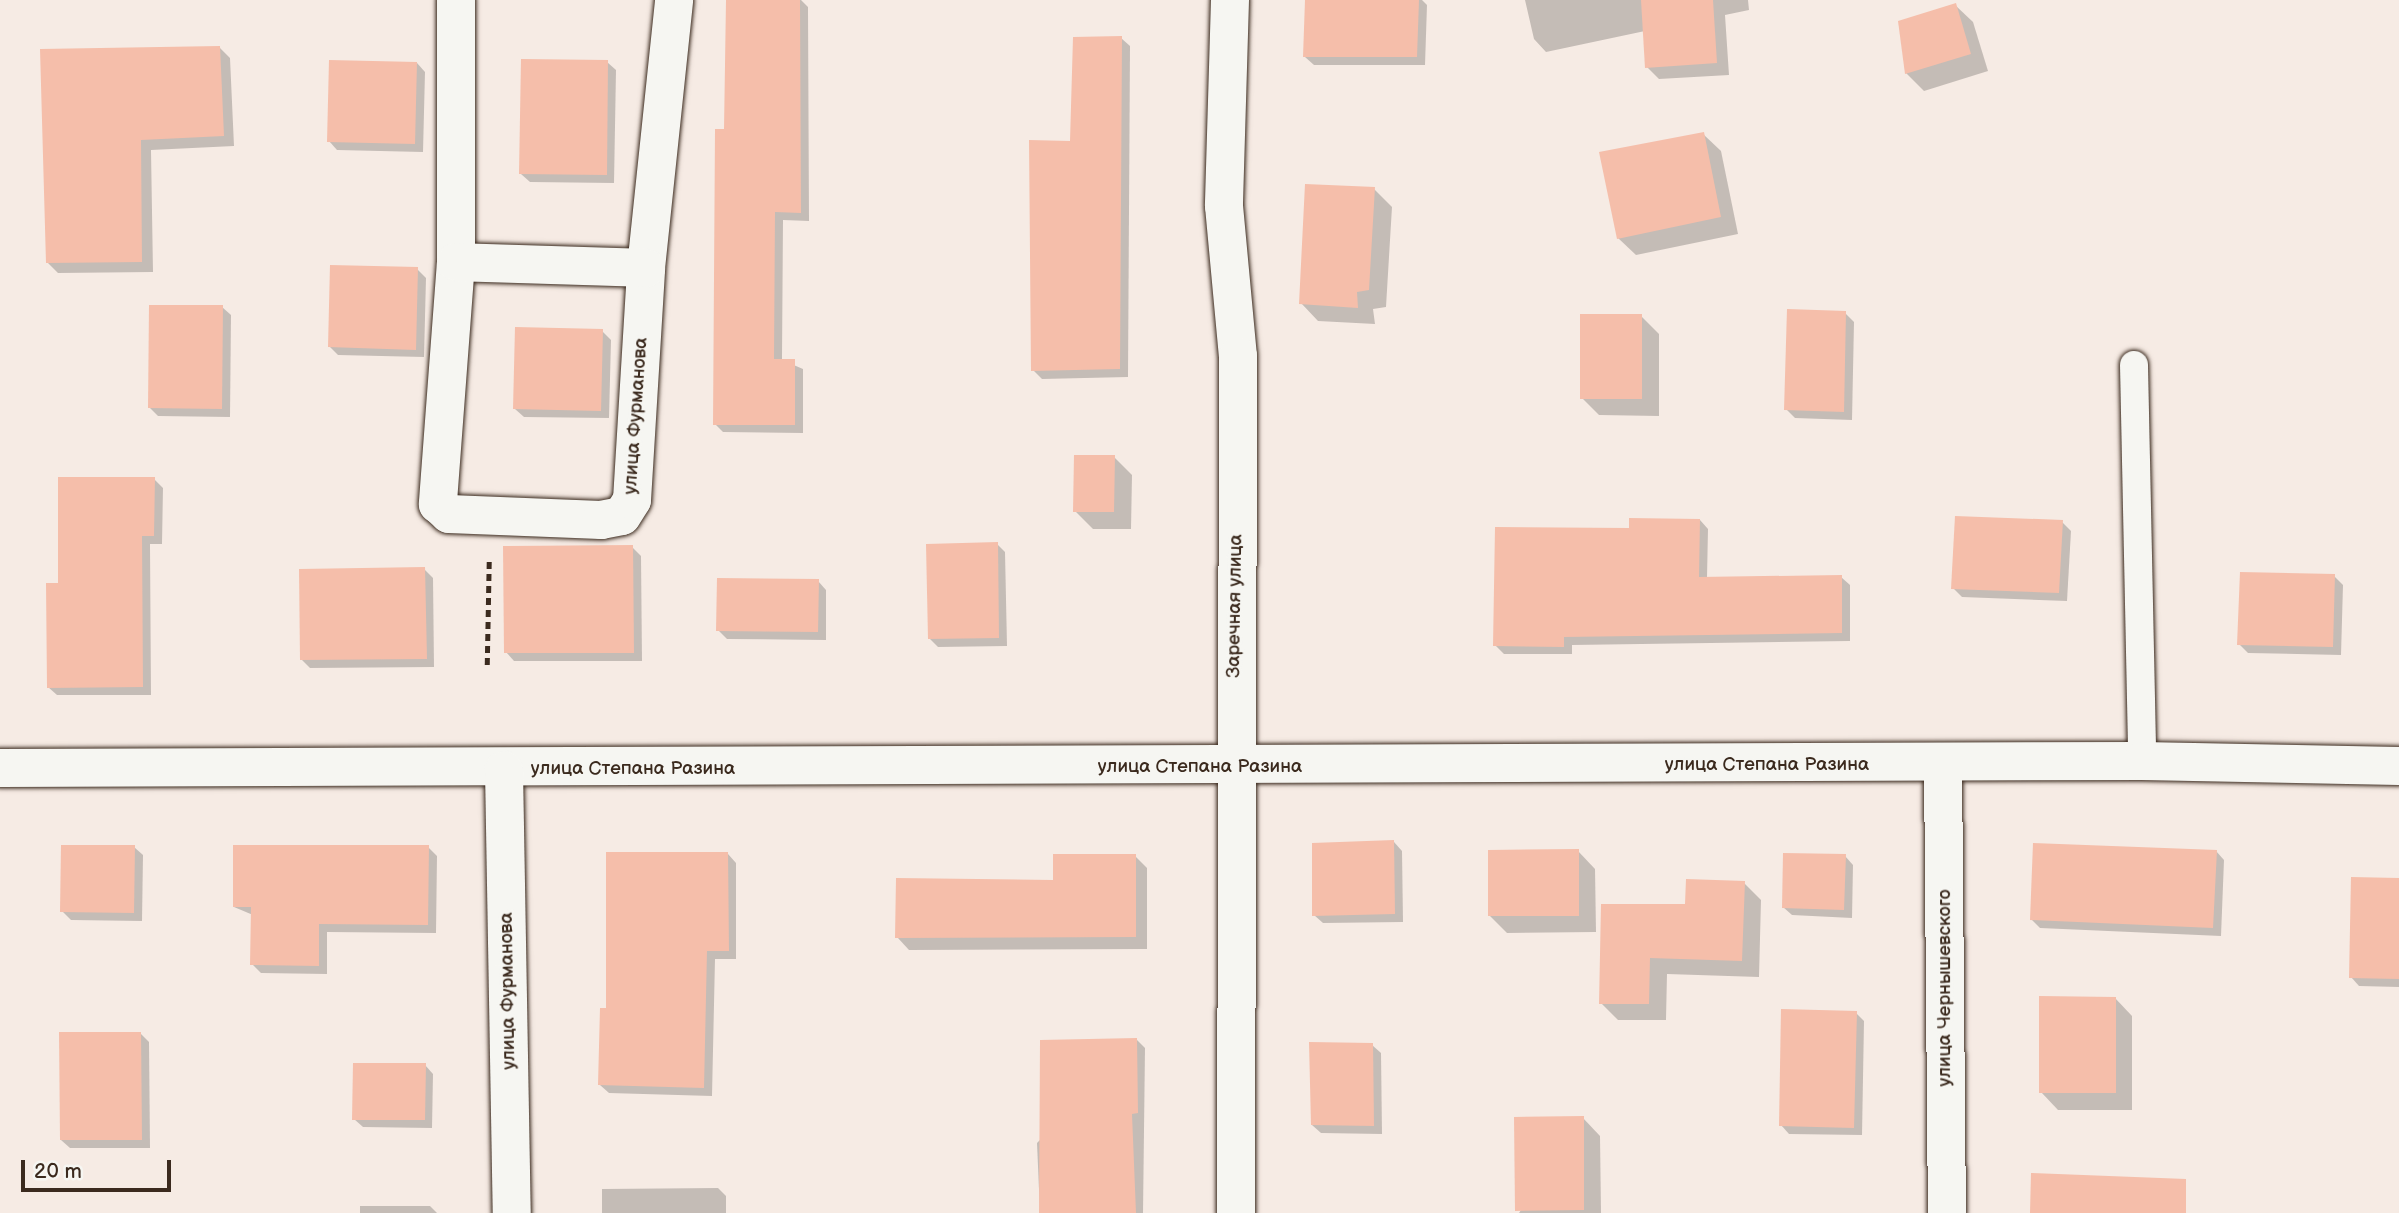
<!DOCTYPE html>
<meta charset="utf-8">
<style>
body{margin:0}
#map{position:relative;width:2399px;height:1213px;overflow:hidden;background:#f6ebe4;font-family:"Balsamiq Sans",sans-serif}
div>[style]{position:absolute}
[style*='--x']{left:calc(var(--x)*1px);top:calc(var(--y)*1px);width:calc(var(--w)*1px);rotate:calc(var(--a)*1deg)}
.shadow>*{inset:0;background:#0003}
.building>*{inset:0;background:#f5beaa}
.path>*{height:4.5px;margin-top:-2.25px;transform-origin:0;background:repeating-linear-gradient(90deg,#3b2a1e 0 7px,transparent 0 12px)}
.roads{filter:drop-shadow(0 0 2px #3b2a1e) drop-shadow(0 0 2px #3b2a1e)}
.service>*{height:28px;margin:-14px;padding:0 14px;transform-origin:14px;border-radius:14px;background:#f6f6f2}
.minor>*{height:38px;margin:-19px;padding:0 19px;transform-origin:19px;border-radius:19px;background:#f6f6f2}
span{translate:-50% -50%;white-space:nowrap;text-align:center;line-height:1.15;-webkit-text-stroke:6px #f6f6f2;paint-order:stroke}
.street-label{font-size:19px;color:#3b2a1e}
.scale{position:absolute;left:21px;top:1160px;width:150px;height:32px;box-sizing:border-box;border:4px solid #3b2a1e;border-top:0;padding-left:9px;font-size:21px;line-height:24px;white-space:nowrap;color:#3b2a1e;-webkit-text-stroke:5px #f6f6f2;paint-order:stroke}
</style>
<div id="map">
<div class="shadow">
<i style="clip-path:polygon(732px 0,801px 0,808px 7px,809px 221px,783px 220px,782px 360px,803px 369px,803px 433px,723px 432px,715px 424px)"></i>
<i style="clip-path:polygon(1307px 0,1422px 0,1427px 5px,1425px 65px,1314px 65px,1305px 57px)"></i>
<i style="clip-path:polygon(1525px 0,1748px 0,1749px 10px,1725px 15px,1729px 75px,1659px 79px,1647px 67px,1645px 31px,1546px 52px,1534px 39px)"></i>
<i style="clip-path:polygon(1955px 5px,1973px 22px,1988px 71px,1924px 91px,1906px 73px)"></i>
<i style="clip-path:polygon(1121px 38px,1130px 46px,1128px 377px,1042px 379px,1033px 370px,1072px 143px)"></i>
<i style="clip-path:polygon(219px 47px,230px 58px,234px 146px,151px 150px,153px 272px,58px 273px,47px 262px,42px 50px)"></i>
<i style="clip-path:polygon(607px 62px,616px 70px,614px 183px,530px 182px,521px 174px)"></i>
<i style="clip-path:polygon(417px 63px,425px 72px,423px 152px,337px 150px,329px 141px)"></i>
<i style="clip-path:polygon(1703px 134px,1721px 151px,1738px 234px,1636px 255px,1618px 238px)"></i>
<i style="clip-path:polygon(1374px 189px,1392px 207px,1386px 307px,1373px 309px,1375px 324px,1318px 321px,1301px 303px)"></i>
<i style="clip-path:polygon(417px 269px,426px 278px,424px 357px,338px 355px,330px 347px)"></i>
<i style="clip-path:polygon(222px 307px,231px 315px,230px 417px,158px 416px,149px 407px)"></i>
<i style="clip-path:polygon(1845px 313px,1854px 322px,1852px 420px,1795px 418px,1786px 409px)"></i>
<i style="clip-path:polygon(1641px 316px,1659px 334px,1659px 416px,1599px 415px,1582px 398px)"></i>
<i style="clip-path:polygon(602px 331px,611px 340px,609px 418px,524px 417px,515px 409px)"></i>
<i style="clip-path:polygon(1114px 457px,1132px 475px,1131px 529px,1093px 529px,1075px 511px)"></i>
<i style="clip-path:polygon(154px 479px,163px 488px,162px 544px,150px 544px,151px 695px,57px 695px,48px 687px,60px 585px)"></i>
<i style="clip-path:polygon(1700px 520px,1708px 529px,1707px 578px,1841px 577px,1850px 585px,1850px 641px,1572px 645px,1572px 654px,1504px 654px,1495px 645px)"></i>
<i style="clip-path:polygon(2062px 522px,2071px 531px,2067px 601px,1962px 597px,1953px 588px)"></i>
<i style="clip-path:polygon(997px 544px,1005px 552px,1007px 646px,938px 647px,930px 639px)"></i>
<i style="clip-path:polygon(632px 547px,641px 556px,642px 661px,514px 661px,506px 652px)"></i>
<i style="clip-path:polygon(424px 569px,433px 578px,434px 667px,310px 668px,302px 660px)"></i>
<i style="clip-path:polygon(2334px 576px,2343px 585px,2341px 655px,2248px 653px,2239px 644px)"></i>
<i style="clip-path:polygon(818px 581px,826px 590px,826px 640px,727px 639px,718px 630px)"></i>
<i style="clip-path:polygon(1394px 842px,1402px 851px,1403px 922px,1323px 923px,1314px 915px)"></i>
<i style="clip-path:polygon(134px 847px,143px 855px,142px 921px,71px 920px,62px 911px)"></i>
<i style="clip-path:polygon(428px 847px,437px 856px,436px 933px,327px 932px,327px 974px,261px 973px,252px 964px,253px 915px,234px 907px)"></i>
<i style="clip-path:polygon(1578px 851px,1595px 869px,1596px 932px,1507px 933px,1489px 915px)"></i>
<i style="clip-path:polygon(2216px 851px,2224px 860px,2221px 936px,2040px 928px,2032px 920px)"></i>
<i style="clip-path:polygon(728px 854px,736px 863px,736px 959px,715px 959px,712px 1096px,609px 1093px,600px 1085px,608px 1010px)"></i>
<i style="clip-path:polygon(1135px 856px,1147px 868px,1147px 949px,909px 950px,897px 937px)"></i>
<i style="clip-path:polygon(1845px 856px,1853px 865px,1852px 918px,1792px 915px,1783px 907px)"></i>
<i style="clip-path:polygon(2399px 880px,2399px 987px,2359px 986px,2351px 977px)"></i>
<i style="clip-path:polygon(1744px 883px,1761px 900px,1759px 977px,1667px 974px,1666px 1020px,1618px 1020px,1601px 1003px,1687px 906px)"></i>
<i style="clip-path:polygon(2115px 998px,2132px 1016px,2132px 1110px,2058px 1110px,2041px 1092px)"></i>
<i style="clip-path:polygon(1856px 1013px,1864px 1021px,1862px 1135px,1789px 1134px,1781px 1125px)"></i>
<i style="clip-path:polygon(140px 1033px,149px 1042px,150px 1148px,70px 1148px,61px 1140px)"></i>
<i style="clip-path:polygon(1137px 1040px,1145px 1048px,1143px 1213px,1040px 1213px,1037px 1143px)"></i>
<i style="clip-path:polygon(1372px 1045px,1381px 1053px,1382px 1134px,1321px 1133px,1312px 1125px)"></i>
<i style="clip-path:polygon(425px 1065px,433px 1074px,432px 1128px,363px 1127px,354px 1119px)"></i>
<i style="clip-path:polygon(1583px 1118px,1600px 1136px,1601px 1213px,1519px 1213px)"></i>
<i style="clip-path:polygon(718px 1188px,726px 1196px,726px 1213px,602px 1213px,602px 1189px)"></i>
<i style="clip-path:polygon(360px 1206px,430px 1206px,437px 1213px,360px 1213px)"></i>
</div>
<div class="building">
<i style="clip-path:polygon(726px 0,800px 0,801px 213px,775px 212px,774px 359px,795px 359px,795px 425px,713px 425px,715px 129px,724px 129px)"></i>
<i style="clip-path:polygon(1305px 0,1419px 0,1417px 57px,1303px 57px)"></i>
<i style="clip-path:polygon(1641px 0,1713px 0,1717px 63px,1645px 68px)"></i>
<i style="clip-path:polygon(1956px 3px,1971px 54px,1905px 74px,1898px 21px)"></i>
<i style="clip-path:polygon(1122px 36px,1120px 369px,1031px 371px,1029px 140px,1070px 141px,1073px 37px)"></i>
<i style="clip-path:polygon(220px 46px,224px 136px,141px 140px,142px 262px,46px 263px,40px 49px)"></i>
<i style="clip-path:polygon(521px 59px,608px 60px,607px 175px,519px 174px)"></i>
<i style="clip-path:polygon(329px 60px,417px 62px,415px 144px,327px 142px)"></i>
<i style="clip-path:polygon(1704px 132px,1721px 217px,1617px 239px,1599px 152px)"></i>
<i style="clip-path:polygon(1305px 184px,1375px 187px,1369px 290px,1357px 292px,1358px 308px,1299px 304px)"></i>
<i style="clip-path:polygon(330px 265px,418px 267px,416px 350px,328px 347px)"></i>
<i style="clip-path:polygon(149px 305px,223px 305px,222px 409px,148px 408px)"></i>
<i style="clip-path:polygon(1787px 309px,1846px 311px,1844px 412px,1784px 410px)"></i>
<i style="clip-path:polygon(1580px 314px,1642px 314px,1642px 399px,1580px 399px)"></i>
<i style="clip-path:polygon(515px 327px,603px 329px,601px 411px,513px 409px)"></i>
<i style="clip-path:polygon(1074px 455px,1115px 455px,1114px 512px,1073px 512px)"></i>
<i style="clip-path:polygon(58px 477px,155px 477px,154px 536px,142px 536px,143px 687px,47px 688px,46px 583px,58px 583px)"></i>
<i style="clip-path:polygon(1955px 516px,2063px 520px,2059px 593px,1951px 589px)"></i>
<i style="clip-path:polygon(1629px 518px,1700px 519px,1699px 577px,1842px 575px,1842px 633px,1564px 637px,1564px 647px,1493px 646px,1495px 527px,1629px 528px)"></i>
<i style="clip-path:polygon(998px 542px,999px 638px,928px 639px,926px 544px)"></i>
<i style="clip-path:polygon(633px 545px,634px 653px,504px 653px,503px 546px)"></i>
<i style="clip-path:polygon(425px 567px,427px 659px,300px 660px,299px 569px)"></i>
<i style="clip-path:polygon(2240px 572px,2335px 574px,2333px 647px,2237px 645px)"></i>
<i style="clip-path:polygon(717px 578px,819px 579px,818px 632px,716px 631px)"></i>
<i style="clip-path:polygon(1394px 840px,1395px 914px,1312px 916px,1312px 843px)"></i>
<i style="clip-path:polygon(2033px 843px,2217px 850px,2213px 928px,2030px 920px)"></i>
<i style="clip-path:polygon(61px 845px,135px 845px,134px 913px,60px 912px)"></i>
<i style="clip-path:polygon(233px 845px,429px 845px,428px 925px,319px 924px,319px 966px,250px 965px,251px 907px,233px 907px)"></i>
<i style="clip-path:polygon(1579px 849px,1579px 916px,1488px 916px,1488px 850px)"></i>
<i style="clip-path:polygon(606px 852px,728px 852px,729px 951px,707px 951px,704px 1088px,598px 1085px,600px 1008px,606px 1008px)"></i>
<i style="clip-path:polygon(1783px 853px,1846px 854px,1844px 910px,1782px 908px)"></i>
<i style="clip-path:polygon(1053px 854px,1136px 854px,1136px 937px,895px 938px,896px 878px,1053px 880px)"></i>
<i style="clip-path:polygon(2351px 877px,2399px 878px,2399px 979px,2349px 978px)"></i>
<i style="clip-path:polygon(1686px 879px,1745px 881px,1742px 961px,1650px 958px,1649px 1004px,1599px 1004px,1601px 904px,1685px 904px)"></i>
<i style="clip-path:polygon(2039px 996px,2116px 997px,2116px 1093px,2039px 1093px)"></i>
<i style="clip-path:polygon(1781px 1009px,1857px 1011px,1854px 1128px,1779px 1126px)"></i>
<i style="clip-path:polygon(59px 1032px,141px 1032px,142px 1140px,60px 1140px)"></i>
<i style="clip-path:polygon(1137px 1038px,1138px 1113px,1132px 1114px,1136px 1213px,1039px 1213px,1040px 1040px)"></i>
<i style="clip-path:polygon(1309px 1042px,1373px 1043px,1374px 1126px,1311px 1125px)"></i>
<i style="clip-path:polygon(353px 1063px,426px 1063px,425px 1120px,352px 1120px)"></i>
<i style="clip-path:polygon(1584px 1116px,1584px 1210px,1515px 1211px,1514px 1117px)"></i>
<i style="clip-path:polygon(2031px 1173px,2186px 1179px,2186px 1213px,2030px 1213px)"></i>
</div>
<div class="path">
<i style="--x:487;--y:665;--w:104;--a:-88.9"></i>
</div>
<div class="roads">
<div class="service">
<i style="--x:2134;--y:365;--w:396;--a:88.8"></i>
</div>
<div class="minor">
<i style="--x:456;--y:0;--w:262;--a:90"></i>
<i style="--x:456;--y:262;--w:243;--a:94.3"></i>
<i style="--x:438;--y:504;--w:15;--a:42"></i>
<i style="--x:449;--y:514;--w:152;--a:2.3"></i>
<i style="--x:601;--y:520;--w:21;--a:-11"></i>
<i style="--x:622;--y:516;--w:19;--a:-58"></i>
<i style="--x:632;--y:500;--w:232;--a:-86.5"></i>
<i style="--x:646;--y:268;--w:269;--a:-84"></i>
<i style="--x:1230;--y:0;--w:206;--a:91.7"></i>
<i style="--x:1224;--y:206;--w:151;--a:84.7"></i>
<i style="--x:1238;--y:356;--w:857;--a:90.13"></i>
<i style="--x:456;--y:262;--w:190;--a:1.8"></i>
<i style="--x:1943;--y:764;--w:449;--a:89.5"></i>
<i style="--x:0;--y:768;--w:2142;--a:-0.19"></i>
<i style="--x:2142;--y:761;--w:257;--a:1.1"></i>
<i style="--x:504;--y:770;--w:443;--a:89"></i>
</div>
</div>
<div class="street-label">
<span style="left:636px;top:416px;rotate:-86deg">улица Фурманова</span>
<span style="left:1235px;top:606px;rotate:-89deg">Заречная улица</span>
<span style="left:1767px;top:765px">улица Степана Разина</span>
<span style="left:1200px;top:767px">улица Степана Разина</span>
<span style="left:633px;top:769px">улица Степана Разина</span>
<span style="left:1945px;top:988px;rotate:-90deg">улица Чернышевского</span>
<span style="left:508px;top:991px;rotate:-91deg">улица Фурманова</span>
</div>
<div class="scale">20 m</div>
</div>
